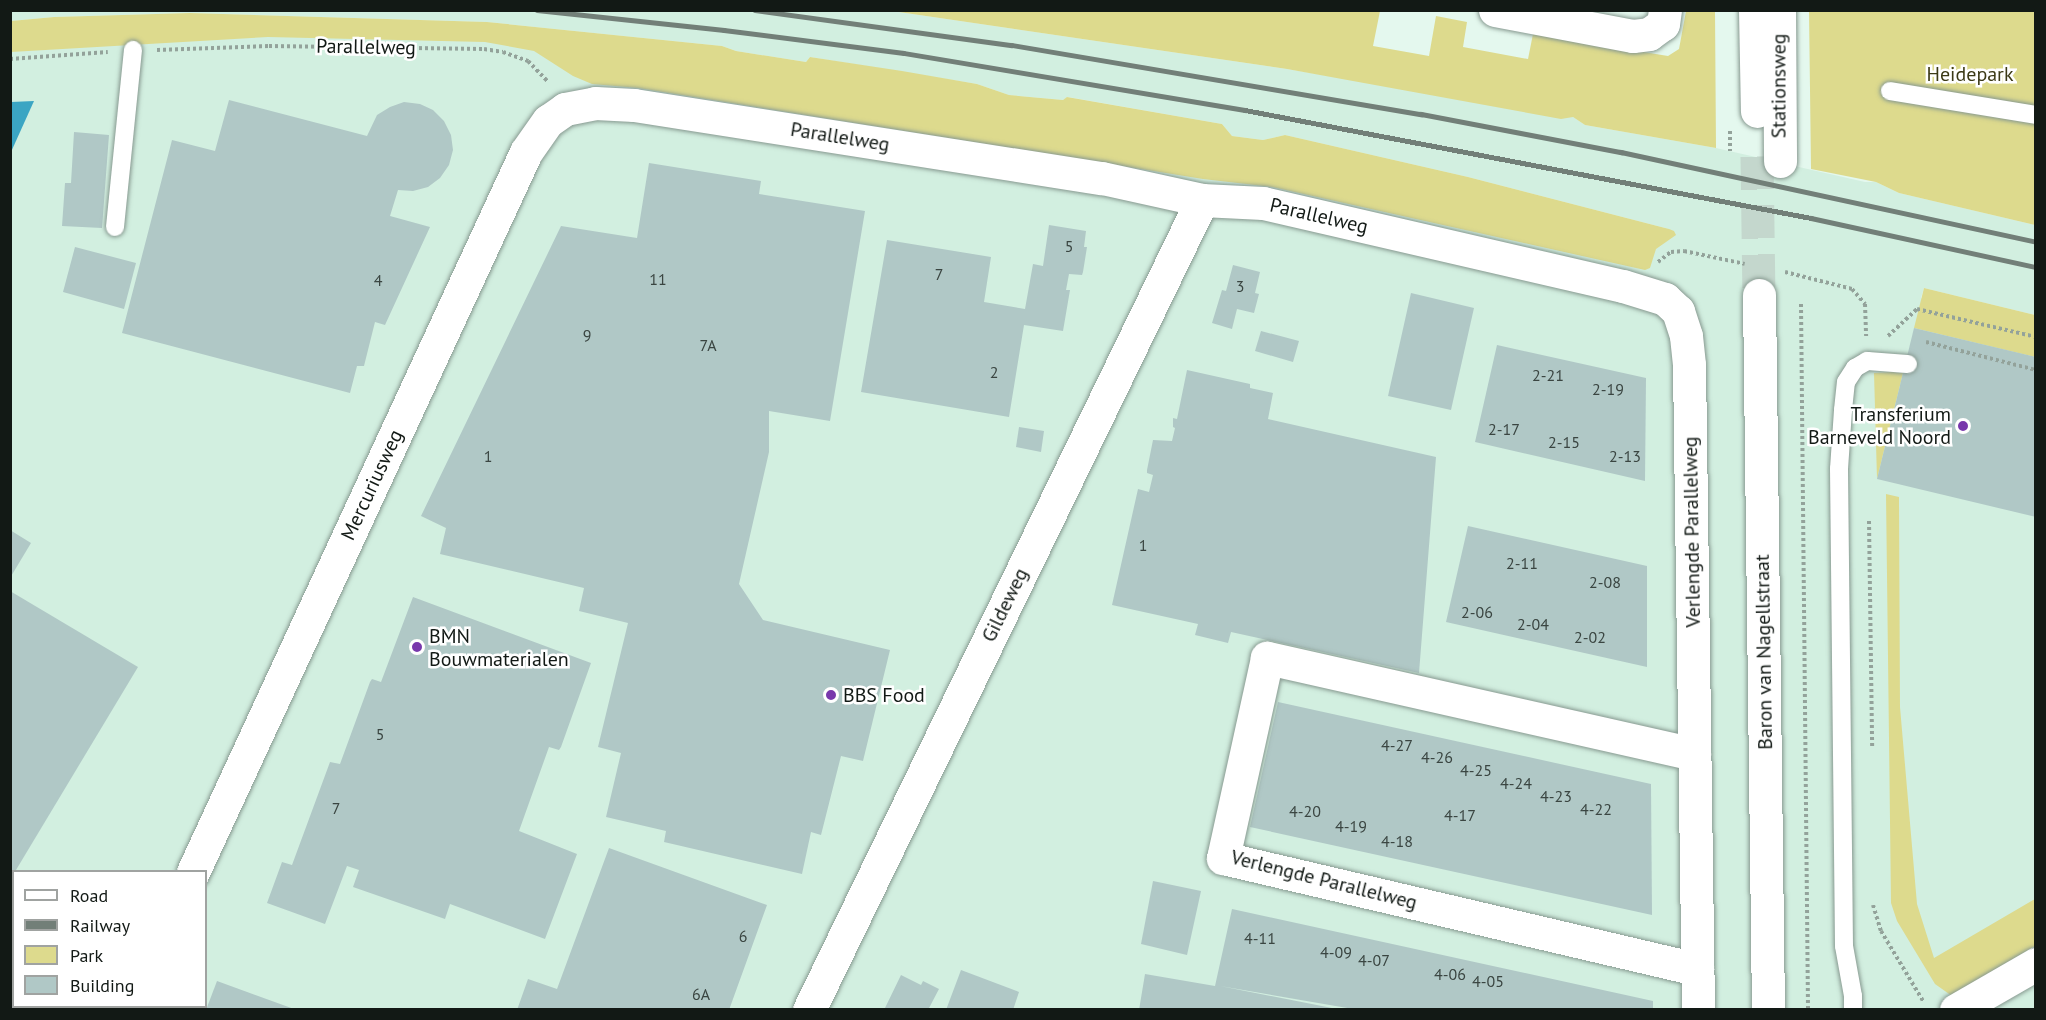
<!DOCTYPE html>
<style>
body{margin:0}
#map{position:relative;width:2046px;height:1020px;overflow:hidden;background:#e4f8ee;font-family:"PT Sans",sans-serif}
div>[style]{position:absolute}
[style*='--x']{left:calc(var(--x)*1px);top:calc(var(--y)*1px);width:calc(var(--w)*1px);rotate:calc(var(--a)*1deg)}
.built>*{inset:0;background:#d2efe0}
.green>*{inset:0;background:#ddda8d}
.water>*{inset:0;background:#3ba5c3}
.building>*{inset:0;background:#b0c8c6}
.secondary-tunnel>*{height:33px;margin-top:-16.5px;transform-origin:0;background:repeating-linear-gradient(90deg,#c4d7cd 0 33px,transparent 0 49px)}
.path>*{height:4px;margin-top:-2px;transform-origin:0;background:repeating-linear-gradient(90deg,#93a29a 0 3px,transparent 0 6px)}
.roads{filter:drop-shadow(0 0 2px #879990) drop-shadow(0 0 2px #879990)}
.service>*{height:18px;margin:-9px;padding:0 9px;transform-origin:9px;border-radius:9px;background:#fff}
.minor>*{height:33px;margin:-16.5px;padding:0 16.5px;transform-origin:16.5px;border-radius:16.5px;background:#fff}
.secondary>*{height:33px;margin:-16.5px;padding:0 16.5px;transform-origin:16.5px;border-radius:16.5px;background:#fff}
.rail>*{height:4.5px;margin:-2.25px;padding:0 2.25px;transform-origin:2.25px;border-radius:2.25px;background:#727f78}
.dots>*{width:16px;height:16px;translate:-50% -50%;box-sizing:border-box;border:3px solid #fff;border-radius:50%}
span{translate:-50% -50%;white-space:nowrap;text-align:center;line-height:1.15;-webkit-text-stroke:5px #fff;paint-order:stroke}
.number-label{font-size:16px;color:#3a4541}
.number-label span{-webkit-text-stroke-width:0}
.street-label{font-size:20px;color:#121915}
.park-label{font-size:20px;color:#3b3916}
.poi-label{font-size:20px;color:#121915}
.right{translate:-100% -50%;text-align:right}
.left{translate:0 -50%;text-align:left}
.frame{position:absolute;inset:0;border:12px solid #121915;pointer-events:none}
.legend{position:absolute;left:12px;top:870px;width:195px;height:138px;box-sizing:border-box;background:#fff;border:2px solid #a0a3a1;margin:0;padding:8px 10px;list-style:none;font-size:18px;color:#121915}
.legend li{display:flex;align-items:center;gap:12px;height:30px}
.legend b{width:30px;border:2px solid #a0a3a1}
</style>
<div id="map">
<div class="built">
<i style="clip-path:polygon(evenodd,11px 10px,892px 11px,1287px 69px,1573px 117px,1585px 125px,1716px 148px,1865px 182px,1876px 182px,1899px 193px,2035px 225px,2035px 315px,1924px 288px,1921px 298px,2036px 361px,2035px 1009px,11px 1009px,11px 48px,138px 37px,490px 36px,1669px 229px,1468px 177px,1285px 135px,1263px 140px,1232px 136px,1222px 124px,1068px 97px,1063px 100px,1009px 95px,977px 84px,810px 57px,806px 62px,736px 51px,722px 46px,487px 22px,190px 13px,54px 17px,11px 21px,11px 10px,14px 872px,206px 872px,206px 1006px,14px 1006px,14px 872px)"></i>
</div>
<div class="green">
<i style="clip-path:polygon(892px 11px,1380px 11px,1373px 46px,1429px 56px,1436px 16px,1467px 22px,1463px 47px,1528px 59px,1533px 34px,1668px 56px,1679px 49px,1686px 11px,1715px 11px,1716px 148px,1585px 125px,1573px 117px,1561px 119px,1287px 69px)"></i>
<i style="clip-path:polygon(1809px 11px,2035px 11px,2035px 225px,1899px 193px,1876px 182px,1811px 169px)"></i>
<i style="clip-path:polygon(190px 13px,487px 22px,722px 46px,736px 51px,806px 62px,810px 57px,902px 71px,977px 84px,1009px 95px,1063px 100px,1067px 97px,1222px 124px,1232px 136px,1263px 140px,1285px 135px,1468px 177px,1669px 229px,1674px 231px,1676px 235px,1656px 249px,1650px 268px,1645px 270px,1272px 187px,1203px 179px,638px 88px,592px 84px,573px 76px,534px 51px,485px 42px,268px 37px,11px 52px,11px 21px,54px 17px)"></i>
<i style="clip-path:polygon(1924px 288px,2035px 315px,2035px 357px,1914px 328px)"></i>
<i style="clip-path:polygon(1892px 372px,1903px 373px,1877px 479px,1874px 373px)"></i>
<i style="clip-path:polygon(1886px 494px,1899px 497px,1900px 707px,1917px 904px,1934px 958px,2035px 899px,2035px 946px,1952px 996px,1935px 984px,1897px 921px,1891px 903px)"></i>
</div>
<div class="water">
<i style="clip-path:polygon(34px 101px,11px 152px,11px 102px)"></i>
</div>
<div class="building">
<i style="clip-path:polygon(229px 100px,367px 136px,377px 115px,390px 107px,404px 102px,420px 104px,433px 110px,444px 121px,451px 135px,453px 150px,449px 165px,440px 178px,428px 187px,413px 191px,398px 190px,390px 216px,430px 227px,385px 325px,375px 322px,364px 366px,357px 366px,350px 393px,122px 333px,172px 140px,215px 151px)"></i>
<i style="clip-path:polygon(74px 132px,109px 135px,102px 228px,62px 226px,65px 183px,71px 183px)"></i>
<i style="clip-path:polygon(649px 163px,761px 181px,759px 194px,865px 211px,830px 421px,769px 411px,769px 452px,739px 584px,763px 620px,890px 650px,863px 761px,841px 756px,821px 835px,811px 832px,802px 874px,664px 842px,666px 831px,606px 817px,621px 753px,598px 747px,628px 623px,579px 611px,584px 588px,440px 554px,446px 528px,421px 516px,561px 226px,637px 238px)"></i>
<i style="clip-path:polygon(1049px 225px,1086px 231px,1084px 247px,1087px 247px,1083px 272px,1082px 275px,1069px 274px,1066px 290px,1070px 290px,1063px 331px,1024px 325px,1009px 417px,861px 392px,887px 240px,991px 257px,984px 302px,1025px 309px,1033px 264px,1043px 266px)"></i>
<i style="clip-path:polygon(75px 247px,136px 263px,124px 309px,63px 292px)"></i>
<i style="clip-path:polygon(1233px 265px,1260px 272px,1255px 293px,1259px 294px,1254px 313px,1237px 309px,1232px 329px,1212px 323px,1222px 290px,1226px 291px)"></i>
<i style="clip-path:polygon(1411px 293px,1474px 308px,1451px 410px,1388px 396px)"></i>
<i style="clip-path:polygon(1914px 328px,2036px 357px,2036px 517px,1877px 479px)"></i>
<i style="clip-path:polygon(1261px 331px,1299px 341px,1293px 362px,1255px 351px)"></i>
<i style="clip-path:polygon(1497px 345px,1646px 378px,1645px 481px,1475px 442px)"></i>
<i style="clip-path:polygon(1187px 370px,1250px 384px,1250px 388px,1273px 393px,1268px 419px,1436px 457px,1419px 673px,1231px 632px,1228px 643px,1195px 635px,1198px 624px,1112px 605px,1138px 489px,1149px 492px,1153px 475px,1147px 473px,1147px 470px,1153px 440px,1172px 441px,1175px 428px,1173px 427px,1173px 418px,1177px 419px)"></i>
<i style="clip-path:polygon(1019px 427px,1044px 431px,1041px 452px,1016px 447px)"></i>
<i style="clip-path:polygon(1468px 526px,1647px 566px,1647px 667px,1446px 622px)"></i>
<i style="clip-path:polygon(10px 530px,31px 543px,10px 578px)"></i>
<i style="clip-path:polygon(10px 591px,138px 667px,10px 880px)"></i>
<i style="clip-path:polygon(413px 597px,591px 663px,561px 747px,559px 750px,549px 747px,519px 831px,577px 854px,545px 939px,450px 904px,445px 919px,353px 887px,359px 870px,347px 866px,325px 924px,267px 903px,282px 862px,292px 865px,330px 762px,340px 764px,370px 682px,372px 679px,381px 682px)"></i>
<i style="clip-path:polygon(1278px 702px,1651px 784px,1652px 915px,1250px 827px)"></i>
<i style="clip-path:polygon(609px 848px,767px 905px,729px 1010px,517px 1010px,528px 979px,557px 989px)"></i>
<i style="clip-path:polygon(1153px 881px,1201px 891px,1187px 955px,1141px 944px)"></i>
<i style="clip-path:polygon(1232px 909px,1653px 1001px,1653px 1010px,1359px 1010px,1220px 986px,1342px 1010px,1139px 1010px,1145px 974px,1215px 986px)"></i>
<i style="clip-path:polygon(961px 970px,1019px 992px,1013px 1010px,946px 1010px)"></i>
<i style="clip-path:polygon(901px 975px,921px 985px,923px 981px,939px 989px,928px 1010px,885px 1008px)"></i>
<i style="clip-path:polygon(217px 981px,294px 1009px,294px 1010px,206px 1010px)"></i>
</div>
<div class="secondary-tunnel">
<i style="--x:1757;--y:156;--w:139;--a:89.2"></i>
</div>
<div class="path">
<i style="--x:157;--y:50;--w:112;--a:-2"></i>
<i style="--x:269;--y:46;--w:215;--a:0.8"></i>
<i style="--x:484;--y:49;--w:19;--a:9"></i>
<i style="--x:503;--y:52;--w:27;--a:20"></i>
<i style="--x:528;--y:61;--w:28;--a:46"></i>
<i style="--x:10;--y:59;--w:98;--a:-4.1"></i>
<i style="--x:1730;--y:131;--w:20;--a:90"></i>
<i style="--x:1658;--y:262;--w:16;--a:-38"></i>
<i style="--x:1671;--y:252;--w:13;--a:-4"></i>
<i style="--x:1684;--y:251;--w:62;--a:12"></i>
<i style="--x:1785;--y:272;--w:69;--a:14.2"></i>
<i style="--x:1852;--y:289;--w:20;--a:49"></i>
<i style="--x:1865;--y:304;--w:32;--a:88"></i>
<i style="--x:1801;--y:304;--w:706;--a:89.43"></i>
<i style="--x:1888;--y:336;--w:40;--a:-43"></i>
<i style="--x:1917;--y:309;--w:122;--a:13.2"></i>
<i style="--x:1926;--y:342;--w:114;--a:14.3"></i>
<i style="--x:1869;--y:521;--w:226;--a:89.2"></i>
<i style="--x:1873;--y:905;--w:27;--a:73"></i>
<i style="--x:1881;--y:931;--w:82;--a:59"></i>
</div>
<div class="roads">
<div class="service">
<i style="--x:1890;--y:91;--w:148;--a:9.3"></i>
<i style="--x:115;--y:227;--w:178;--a:-84.2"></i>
<i style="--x:1853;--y:1010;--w:14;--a:-90"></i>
<i style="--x:1853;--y:996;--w:51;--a:-100.2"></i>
<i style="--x:1844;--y:946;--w:477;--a:-90.6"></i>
<i style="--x:1839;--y:469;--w:59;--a:-86.1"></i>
<i style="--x:1843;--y:410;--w:28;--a:-84"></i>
<i style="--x:1846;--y:382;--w:17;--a:-57"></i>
<i style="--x:1855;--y:368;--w:14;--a:-30"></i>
<i style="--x:1867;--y:361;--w:41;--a:4.2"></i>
</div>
<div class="minor">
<i style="--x:1495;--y:10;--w:140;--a:10.7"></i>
<i style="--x:1633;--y:36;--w:16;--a:-7"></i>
<i style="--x:1649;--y:34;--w:17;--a:-36"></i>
<i style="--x:1663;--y:24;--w:14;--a:-82"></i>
<i style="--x:1694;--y:754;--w:438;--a:-167.3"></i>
<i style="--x:1267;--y:658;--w:205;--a:102.4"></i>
<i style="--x:1223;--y:858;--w:487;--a:13.2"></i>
<i style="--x:193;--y:872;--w:793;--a:-65.18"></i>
<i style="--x:526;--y:152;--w:38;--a:-55"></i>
<i style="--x:548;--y:121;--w:21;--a:-35"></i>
<i style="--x:565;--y:109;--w:31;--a:-11"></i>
<i style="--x:595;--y:103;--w:39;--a:3"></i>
<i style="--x:634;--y:105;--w:474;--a:8.9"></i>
<i style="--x:1102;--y:178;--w:102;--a:12.4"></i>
<i style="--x:1202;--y:200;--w:61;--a:2.8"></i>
<i style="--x:1263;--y:203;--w:369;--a:13"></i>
<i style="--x:1623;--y:286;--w:44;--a:17.2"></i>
<i style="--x:1665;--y:299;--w:18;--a:43"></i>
<i style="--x:1678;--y:311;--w:26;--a:72"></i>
<i style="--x:1686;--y:336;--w:29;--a:84"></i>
<i style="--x:1689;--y:365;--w:645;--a:89.2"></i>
<i style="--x:129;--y:1010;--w:4;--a:-76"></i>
<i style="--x:809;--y:1010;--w:900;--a:-64.12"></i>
<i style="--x:1956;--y:1010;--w:92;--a:-29.9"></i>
</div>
<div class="secondary">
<i style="--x:1755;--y:10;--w:101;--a:88.9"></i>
<i style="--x:1779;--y:10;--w:151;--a:89.6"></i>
<i style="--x:1759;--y:295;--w:715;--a:89.28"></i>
</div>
</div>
<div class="rail">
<i style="--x:537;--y:10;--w:188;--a:6.1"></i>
<i style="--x:724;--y:30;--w:181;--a:7.3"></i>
<i style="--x:904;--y:53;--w:346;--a:9.5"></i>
<i style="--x:1245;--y:110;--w:576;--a:10.8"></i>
<i style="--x:1811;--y:218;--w:230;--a:12.3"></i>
<i style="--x:755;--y:10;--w:259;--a:7.8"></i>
<i style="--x:1012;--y:45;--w:415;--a:9.6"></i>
<i style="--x:1421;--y:114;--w:204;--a:10.8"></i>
<i style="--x:1621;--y:152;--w:425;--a:12.2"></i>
</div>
<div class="dots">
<i style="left:1963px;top:426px;background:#7838ac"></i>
<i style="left:417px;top:647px;background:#7838ac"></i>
<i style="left:831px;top:695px;background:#7838ac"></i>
</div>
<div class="number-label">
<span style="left:1069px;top:246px">5</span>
<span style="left:939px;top:274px">7</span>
<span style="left:658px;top:279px">11</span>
<span style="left:378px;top:280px">4</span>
<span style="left:1240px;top:286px">3</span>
<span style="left:587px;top:335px">9</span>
<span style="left:708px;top:345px">7A</span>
<span style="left:994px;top:372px">2</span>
<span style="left:1548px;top:375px">2-21</span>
<span style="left:1608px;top:389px">2-19</span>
<span style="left:1504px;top:429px">2-17</span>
<span style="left:1564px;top:442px">2-15</span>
<span style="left:488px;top:456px">1</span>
<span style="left:1625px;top:456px">2-13</span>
<span style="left:1143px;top:545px">1</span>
<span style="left:1522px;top:563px">2-11</span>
<span style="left:1605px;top:582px">2-08</span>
<span style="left:1477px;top:612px">2-06</span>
<span style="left:1533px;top:624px">2-04</span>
<span style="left:1590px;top:637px">2-02</span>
<span style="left:380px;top:734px">5</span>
<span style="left:1397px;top:745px">4-27</span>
<span style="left:1437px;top:757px">4-26</span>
<span style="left:1476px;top:770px">4-25</span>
<span style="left:1516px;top:783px">4-24</span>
<span style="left:1556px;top:796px">4-23</span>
<span style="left:336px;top:808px">7</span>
<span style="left:1596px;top:809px">4-22</span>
<span style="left:1305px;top:811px">4-20</span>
<span style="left:1460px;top:815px">4-17</span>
<span style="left:1351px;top:826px">4-19</span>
<span style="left:1397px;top:841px">4-18</span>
<span style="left:743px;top:936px">6</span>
<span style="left:1260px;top:938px">4-11</span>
<span style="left:1336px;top:952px">4-09</span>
<span style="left:1374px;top:960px">4-07</span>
<span style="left:1450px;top:974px">4-06</span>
<span style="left:1488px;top:981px">4-05</span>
<span style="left:701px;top:994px">6A</span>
</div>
<div class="street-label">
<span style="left:366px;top:47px;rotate:1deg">Parallelweg</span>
<span style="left:1779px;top:86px;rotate:-90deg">Stationsweg</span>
<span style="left:840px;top:137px;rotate:9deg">Parallelweg</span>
<span style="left:1319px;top:216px;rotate:13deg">Parallelweg</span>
<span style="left:372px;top:485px;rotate:-65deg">Mercuriusweg</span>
<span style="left:1692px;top:532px;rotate:-91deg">Verlengde Parallelweg</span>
<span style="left:1005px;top:605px;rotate:-64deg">Gildeweg</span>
<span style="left:1764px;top:652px;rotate:-91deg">Baron van Nagellstraat</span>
<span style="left:1324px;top:880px;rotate:14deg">Verlengde Parallelweg</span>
</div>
<div class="park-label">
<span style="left:1970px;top:74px">Heidepark</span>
</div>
<div class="poi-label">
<span class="right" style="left:1951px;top:426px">Transferium<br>Barneveld Noord</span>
<span class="left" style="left:429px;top:648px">BMN<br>Bouwmaterialen</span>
<span class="left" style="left:843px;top:695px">BBS Food</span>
</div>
<div class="frame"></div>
<ul class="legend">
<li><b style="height:8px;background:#fff"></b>Road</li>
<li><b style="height:8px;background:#727f78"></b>Railway</li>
<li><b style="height:16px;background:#ddda8d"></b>Park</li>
<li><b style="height:16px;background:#b0c8c6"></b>Building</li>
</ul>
</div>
